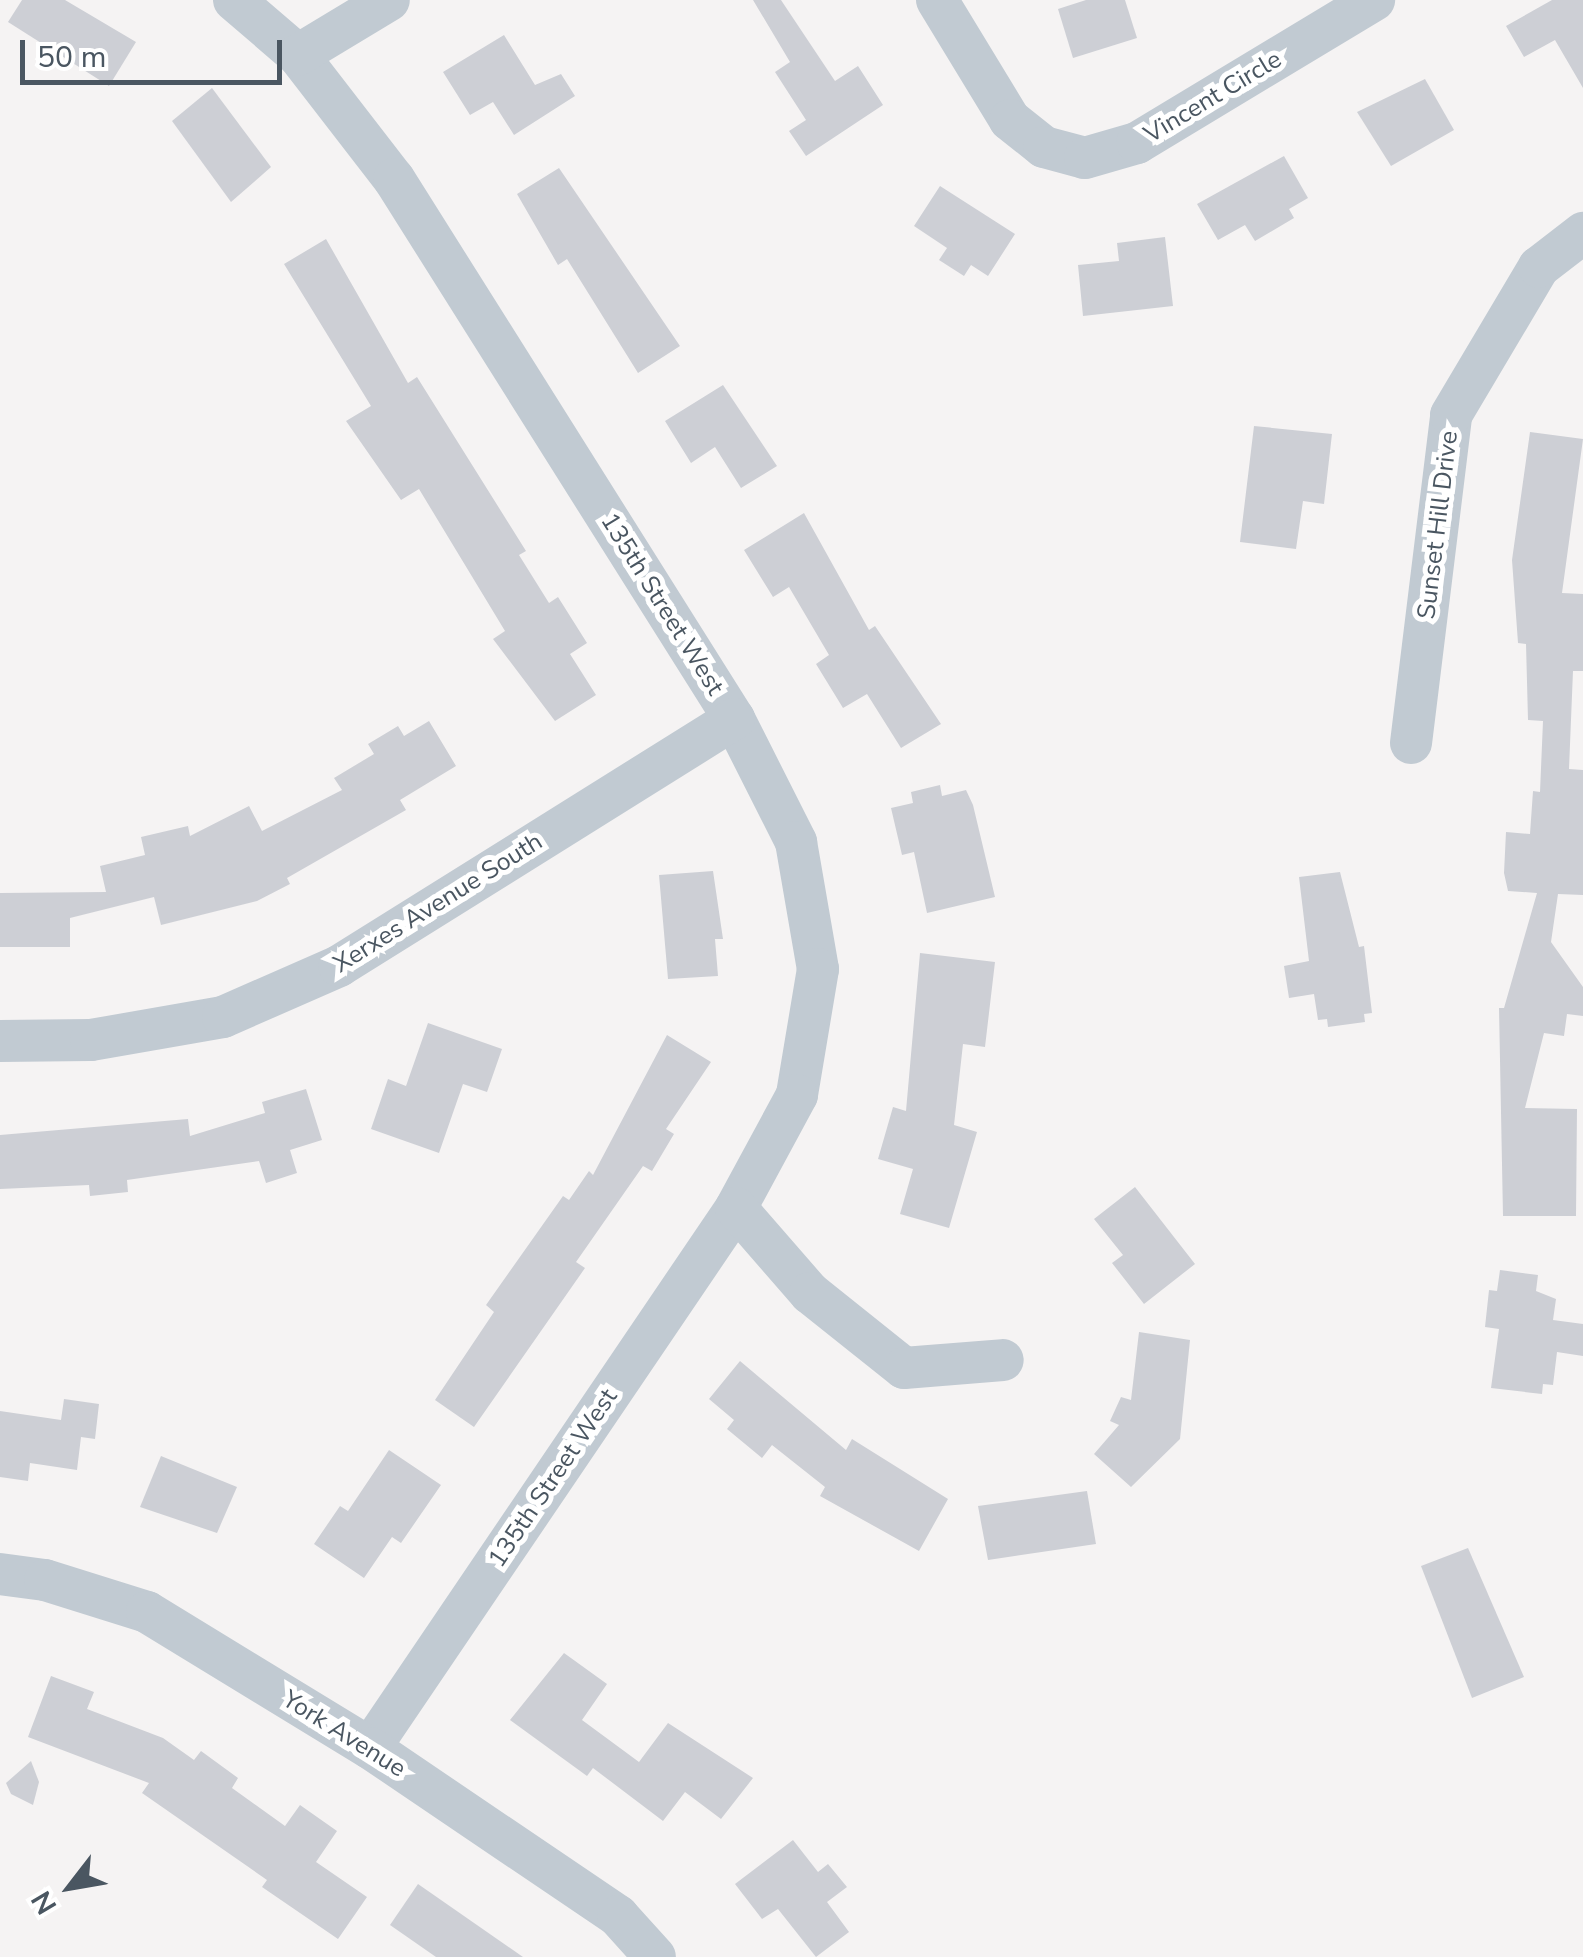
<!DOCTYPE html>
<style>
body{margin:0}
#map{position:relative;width:1583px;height:1957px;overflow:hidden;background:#f5f3f3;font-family:"Nunito Sans",sans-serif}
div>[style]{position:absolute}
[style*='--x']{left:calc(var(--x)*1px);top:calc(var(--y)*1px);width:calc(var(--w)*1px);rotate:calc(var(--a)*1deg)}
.building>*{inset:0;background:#cdcfd5}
.minor>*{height:42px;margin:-21px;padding:0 21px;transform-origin:21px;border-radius:21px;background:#c1cad2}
span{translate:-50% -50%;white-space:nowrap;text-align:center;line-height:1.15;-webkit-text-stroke:10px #fff;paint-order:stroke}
.street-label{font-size:25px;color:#4a5661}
.north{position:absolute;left:20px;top:1837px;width:100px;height:100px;-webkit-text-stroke:8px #fff;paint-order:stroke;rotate:239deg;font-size:28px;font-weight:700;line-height:40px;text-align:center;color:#4a5661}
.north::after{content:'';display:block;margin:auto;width:35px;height:45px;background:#4a5661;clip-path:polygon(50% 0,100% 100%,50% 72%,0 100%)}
.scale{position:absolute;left:20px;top:40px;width:262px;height:45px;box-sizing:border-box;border:5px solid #4a5661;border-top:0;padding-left:12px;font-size:30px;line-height:35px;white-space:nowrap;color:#4a5661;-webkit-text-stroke:8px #fff;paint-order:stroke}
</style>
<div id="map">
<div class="building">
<i style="clip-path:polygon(22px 0,65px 0,136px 42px,109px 86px,8px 22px)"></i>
<i style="clip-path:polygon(753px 0,781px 0,835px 81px,858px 66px,883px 105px,806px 156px,789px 131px,806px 120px,775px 72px,790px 62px)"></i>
<i style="clip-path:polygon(1086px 0,1125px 0,1137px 38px,1073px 58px,1058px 9px)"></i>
<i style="clip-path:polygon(1552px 0,1583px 0,1583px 88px,1555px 40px,1524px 57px,1506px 26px)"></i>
<i style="clip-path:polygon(504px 35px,535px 85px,561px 74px,575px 96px,514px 135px,493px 102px,470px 115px,443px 72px)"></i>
<i style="clip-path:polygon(1425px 79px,1454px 130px,1391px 166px,1357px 112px)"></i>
<i style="clip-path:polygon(212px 88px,271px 167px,231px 202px,172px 121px)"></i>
<i style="clip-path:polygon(1284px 156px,1308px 198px,1289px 209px,1294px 218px,1255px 241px,1245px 225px,1218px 240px,1197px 204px)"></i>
<i style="clip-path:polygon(559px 168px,680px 346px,638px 373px,567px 259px,558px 265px,517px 194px)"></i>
<i style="clip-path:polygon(940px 186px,1015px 234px,988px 276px,971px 265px,964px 276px,939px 260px,947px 248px,914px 226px)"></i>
<i style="clip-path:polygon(1165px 237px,1173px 306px,1083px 316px,1078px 265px,1119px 261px,1117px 243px)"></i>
<i style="clip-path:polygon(326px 239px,408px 383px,417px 377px,526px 551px,519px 555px,549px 603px,558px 597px,587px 643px,570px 654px,596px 695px,555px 721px,493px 639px,505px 631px,419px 489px,401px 500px,346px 421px,371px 406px,284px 264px)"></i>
<i style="clip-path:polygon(723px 385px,777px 466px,741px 488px,715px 447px,691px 463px,665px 421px)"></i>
<i style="clip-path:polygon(1254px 426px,1332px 434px,1324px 504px,1303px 501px,1296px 549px,1240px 542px)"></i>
<i style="clip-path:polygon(1530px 432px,1583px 439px,1562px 593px,1583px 594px,1583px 671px,1573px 671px,1569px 769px,1583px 770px,1583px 895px,1558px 894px,1551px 942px,1583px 987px,1583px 1016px,1567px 1014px,1564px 1036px,1544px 1033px,1525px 1108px,1577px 1109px,1576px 1216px,1503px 1216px,1499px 1008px,1504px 1008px,1537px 893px,1508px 891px,1504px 873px,1506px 832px,1530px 834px,1533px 791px,1540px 792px,1543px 721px,1528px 720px,1526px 644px,1518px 643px,1512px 560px)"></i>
<i style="clip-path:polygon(804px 513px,869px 630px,875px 626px,941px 724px,901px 748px,867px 694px,843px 708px,816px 664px,829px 655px,789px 587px,773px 597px,744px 550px)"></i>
<i style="clip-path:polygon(429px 721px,456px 766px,400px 800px,406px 810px,287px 878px,290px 884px,257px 901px,161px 925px,154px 897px,70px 918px,70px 947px,0 947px,0 893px,106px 892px,100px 866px,145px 855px,141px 837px,188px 826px,190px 836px,249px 806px,262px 831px,342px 790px,334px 778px,374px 754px,368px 744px,398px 726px,404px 736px)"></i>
<i style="clip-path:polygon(940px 785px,942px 796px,966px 790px,973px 805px,995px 897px,927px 913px,914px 852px,902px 855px,891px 808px,913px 803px,911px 792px)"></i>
<i style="clip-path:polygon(713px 871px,723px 939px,715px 939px,718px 976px,668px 979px,659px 875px)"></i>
<i style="clip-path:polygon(1340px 872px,1359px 947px,1364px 946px,1372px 1013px,1364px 1014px,1365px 1022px,1328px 1027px,1327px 1019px,1318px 1020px,1314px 994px,1289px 998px,1284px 966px,1309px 961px,1299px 877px)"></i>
<i style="clip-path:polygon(920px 953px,995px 962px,985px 1047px,963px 1044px,954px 1125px,977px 1132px,949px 1228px,900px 1214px,913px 1169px,878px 1159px,893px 1107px,906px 1111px)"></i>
<i style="clip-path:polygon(428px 1023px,502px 1049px,487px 1092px,463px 1084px,439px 1153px,371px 1129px,388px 1079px,406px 1086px)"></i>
<i style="clip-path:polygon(667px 1035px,711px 1062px,666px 1129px,674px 1134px,652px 1171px,643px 1166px,576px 1262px,585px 1268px,474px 1427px,435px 1400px,494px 1312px,486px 1305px,563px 1196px,569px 1200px,589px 1171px,593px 1175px)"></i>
<i style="clip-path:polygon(306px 1089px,322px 1140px,290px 1150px,297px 1173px,266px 1183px,259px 1161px,127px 1180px,128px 1192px,90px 1196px,89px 1185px,0 1189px,0 1135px,188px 1119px,190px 1136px,265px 1113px,262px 1102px)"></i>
<i style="clip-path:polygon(1135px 1187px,1195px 1264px,1144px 1304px,1112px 1263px,1123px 1255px,1094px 1219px)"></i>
<i style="clip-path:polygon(1500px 1270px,1538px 1275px,1536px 1291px,1556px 1299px,1553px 1320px,1583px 1324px,1583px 1356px,1557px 1352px,1553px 1385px,1543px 1384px,1542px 1394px,1491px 1388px,1499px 1329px,1485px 1327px,1489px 1290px,1497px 1291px)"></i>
<i style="clip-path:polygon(1139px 1332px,1190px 1340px,1180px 1439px,1131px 1487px,1094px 1454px,1119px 1425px,1110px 1421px,1121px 1397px,1131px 1400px)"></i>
<i style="clip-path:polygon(740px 1361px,846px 1450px,852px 1439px,948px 1499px,919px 1551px,820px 1496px,825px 1487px,772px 1445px,762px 1458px,727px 1429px,734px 1420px,709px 1399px)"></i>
<i style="clip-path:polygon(64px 1399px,99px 1404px,95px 1439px,81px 1437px,77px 1470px,30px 1463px,28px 1481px,0 1477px,0 1411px,61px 1420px)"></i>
<i style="clip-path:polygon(389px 1450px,441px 1485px,401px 1543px,392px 1537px,364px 1578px,314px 1544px,340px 1506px,348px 1511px)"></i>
<i style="clip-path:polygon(161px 1456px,237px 1487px,217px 1533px,140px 1507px)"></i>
<i style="clip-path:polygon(1087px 1491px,1096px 1544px,988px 1560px,978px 1506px)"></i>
<i style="clip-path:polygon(1468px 1548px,1524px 1677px,1472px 1698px,1421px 1566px)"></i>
<i style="clip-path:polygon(564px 1653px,607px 1684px,582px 1720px,639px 1762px,668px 1723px,753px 1778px,721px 1819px,685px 1792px,663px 1821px,593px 1768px,587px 1776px,510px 1720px)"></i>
<i style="clip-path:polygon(51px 1676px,94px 1692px,87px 1709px,163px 1738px,194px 1760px,201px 1751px,238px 1778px,232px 1788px,285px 1826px,300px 1805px,337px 1831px,316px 1862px,367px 1897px,338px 1939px,262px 1887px,267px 1880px,142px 1793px,149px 1783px,28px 1737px)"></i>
<i style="clip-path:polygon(31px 1761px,39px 1782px,33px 1805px,11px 1794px,6px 1783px)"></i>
<i style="clip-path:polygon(793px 1840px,818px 1872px,828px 1864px,847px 1887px,827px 1902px,849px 1932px,816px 1957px,778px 1909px,762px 1919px,735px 1884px)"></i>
<i style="clip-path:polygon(418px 1884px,523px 1957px,436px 1957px,390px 1925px)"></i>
</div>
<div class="minor">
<i style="--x:234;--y:0;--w:84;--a:40.7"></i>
<i style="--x:298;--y:55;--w:157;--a:52.3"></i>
<i style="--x:394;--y:179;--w:638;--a:57.8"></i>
<i style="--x:734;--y:719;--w:138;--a:63.2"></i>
<i style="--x:796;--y:842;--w:129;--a:80.2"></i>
<i style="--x:818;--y:969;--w:128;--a:99.5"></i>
<i style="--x:797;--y:1095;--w:128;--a:118.4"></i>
<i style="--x:736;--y:1208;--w:652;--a:124.13"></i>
<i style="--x:937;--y:0;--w:140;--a:58.7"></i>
<i style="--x:1010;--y:120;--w:43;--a:38.5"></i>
<i style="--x:1044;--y:147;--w:42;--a:15"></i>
<i style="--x:1085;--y:158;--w:54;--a:-16.1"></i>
<i style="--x:1137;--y:143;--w:277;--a:-31.1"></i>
<i style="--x:298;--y:55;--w:106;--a:-31.1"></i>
<i style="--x:1411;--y:743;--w:330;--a:-83"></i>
<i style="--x:1451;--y:415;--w:172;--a:-59.3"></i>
<i style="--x:1539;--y:267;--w:56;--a:-37.7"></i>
<i style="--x:0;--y:1041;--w:91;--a:-0.6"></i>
<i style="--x:91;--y:1040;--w:134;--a:-9.9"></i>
<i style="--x:223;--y:1017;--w:127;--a:-23.7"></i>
<i style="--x:339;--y:966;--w:466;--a:-32"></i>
<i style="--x:736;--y:1208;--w:113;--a:49"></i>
<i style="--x:810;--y:1293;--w:120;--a:38.6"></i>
<i style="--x:904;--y:1368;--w:99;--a:-4.6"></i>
<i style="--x:0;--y:1574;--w:45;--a:7.6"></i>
<i style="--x:45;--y:1580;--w:107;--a:17.4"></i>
<i style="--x:147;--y:1612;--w:261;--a:31.4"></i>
<i style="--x:370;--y:1748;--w:300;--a:34.1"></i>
<i style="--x:618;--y:1916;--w:55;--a:47.9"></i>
</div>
<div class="street-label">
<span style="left:1213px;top:97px;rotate:-31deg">Vincent Circle</span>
<span style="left:1438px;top:525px;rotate:-83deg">Sunset Hill Drive</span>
<span style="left:662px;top:604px;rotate:58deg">135th Street West</span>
<span style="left:438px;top:903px;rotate:-32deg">Xerxes Avenue South</span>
<span style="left:553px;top:1478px;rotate:-56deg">135th Street West</span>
<span style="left:344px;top:1734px;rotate:32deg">York Avenue</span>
</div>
<div class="north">N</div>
<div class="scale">50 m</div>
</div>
